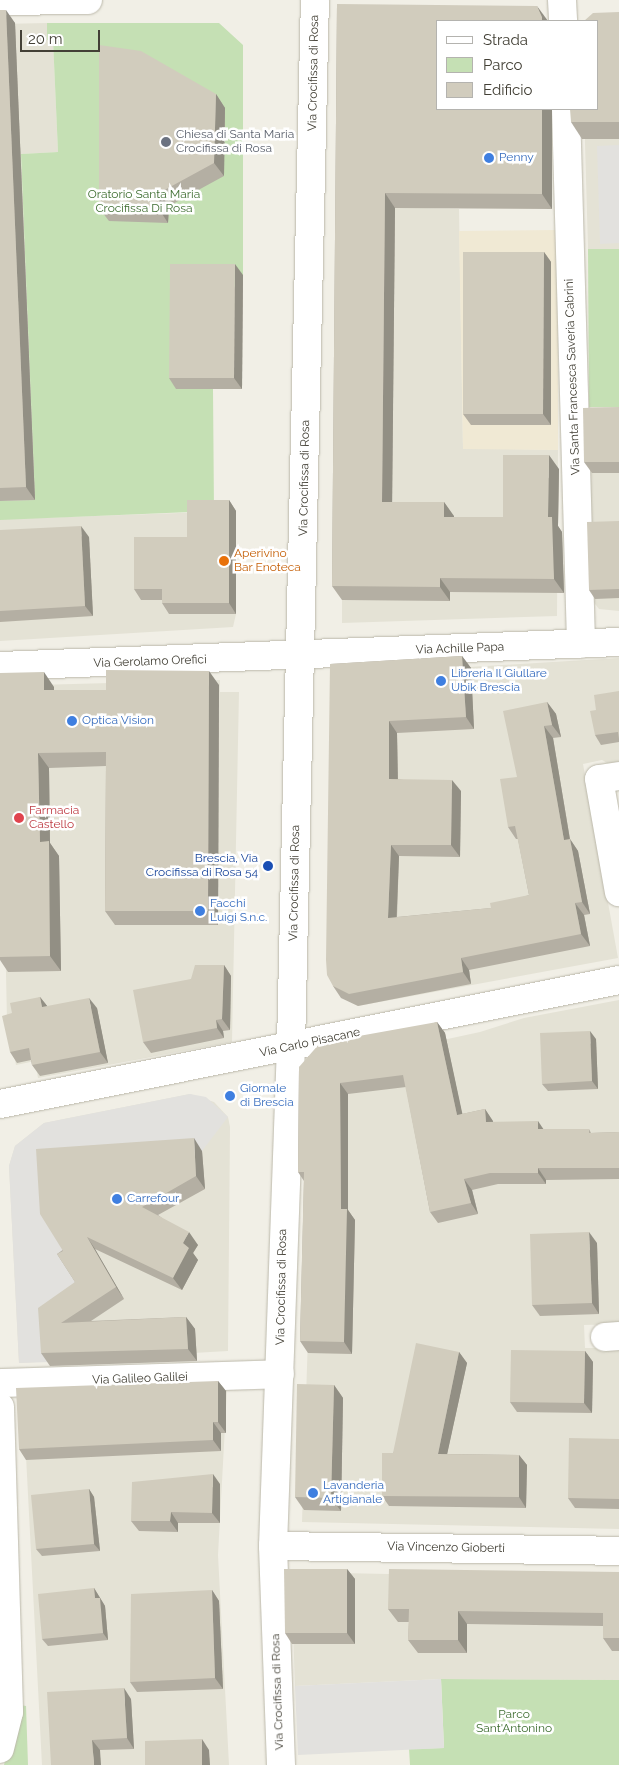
<!DOCTYPE html>
<style>
body{margin:0}
#map{position:relative;width:619px;height:1765px;overflow:hidden;background:#f1efe6;font-family:Raleway,sans-serif}
div>[style]{position:absolute}
[style*='--x']{left:calc(var(--x)*1px);top:calc(var(--y)*1px);width:calc(var(--w)*1px);rotate:calc(var(--a)*1deg)}
.residential>*{inset:0;background:#e4e2d5}
.commercial>*{inset:0;background:#f0e9d4}
.green>*{inset:0;background:#c5e0b4}
.parking>*{inset:0;background:#e2e1de}
.roads{filter:drop-shadow(0 0 1px #bbb8aa) drop-shadow(0 0 1px #bbb8aa)}
.minor>*{height:28px;margin:-14px;padding:0 14px;transform-origin:14px;border-radius:14px;background:#fff}
.wall>*{inset:0;background:#b4afa3}
.shaded-wall>*{inset:0;background:#928f84}
.building>*{inset:0;background:#d1ccbd}
.dots>*{width:14px;height:14px;translate:-50% -50%;box-sizing:border-box;border:2px solid #fff;border-radius:50%}
span{translate:-50% -50%;white-space:nowrap;text-align:center;line-height:1.15;-webkit-text-stroke:5px #fff;paint-order:stroke}
.street-label{font-size:12px;color:#434036}
.worship-label{font-size:12px;color:#5b616d}
.left{translate:0 -50%;text-align:left}
.shop-label{font-size:12px;color:#366cbe}
.park-label{font-size:12px;color:#3e6d31}
.food-label{font-size:12px;color:#c56008}
.health-label{font-size:12px;color:#be3a42}
.transit-label{font-size:12px;color:#164399}
.right{translate:-100% -50%;text-align:right}
.legend{position:absolute;left:436px;top:20px;width:162px;height:90px;box-sizing:border-box;background:#fff;border:1px solid #b4b3af;margin:0;padding:6px 9px;list-style:none;font-size:15px;color:#434036}
.legend li{display:flex;align-items:center;gap:10px;height:25px}
.legend b{width:25px;border:1px solid #b4b3af}
.scale{position:absolute;left:20px;top:30px;width:80px;height:22px;box-sizing:border-box;border:2px solid #434036;border-top:0;padding-left:6px;font-size:15px;line-height:18px;white-space:nowrap;color:#434036;-webkit-text-stroke:4px #fff;paint-order:stroke}
</style>
<div id="map">
<div class="residential">
<i style="clip-path:polygon(425px 19px,425px 208px,459px 209px,463px 448px,558px 450px,557px 616px,342px 623px,342px 493px)"></i>
<i style="clip-path:polygon(47px 23px,47px 39px,53px 40px,58px 152px,21px 154px,38px 518px,236px 511px,236px 614px,233px 627px,0 641px,0 24px)"></i>
<i style="clip-path:polygon(619px 23px,619px 249px,588px 249px,584px 109px,598px 109px)"></i>
<i style="clip-path:polygon(589px 407px,619px 407px,619px 611px,599px 609px,592px 600px)"></i>
<i style="clip-path:polygon(619px 658px,619px 764px,610px 765px,602px 760px,583px 764px,618px 958px,358px 1006px,341px 997px,338px 675px)"></i>
<i style="clip-path:polygon(220px 680px,220px 692px,239px 692px,232px 1042px,38px 1078px,35px 1061px,16px 1065px,7px 1021px,0 686px)"></i>
<i style="clip-path:polygon(619px 1000px,619px 1324px,584px 1325px,585px 1348px,619px 1348px,619px 1529px,302px 1522px,316px 1089px,341px 1062px,480px 1032px,524px 1018px)"></i>
<i style="clip-path:polygon(190px 1094px,214px 1102px,228px 1117px,230px 1127px,228px 1351px,19px 1363px,9px 1166px,15px 1146px,44px 1123px)"></i>
<i style="clip-path:polygon(227px 1390px,218px 1555px,229px 1765px,42px 1765px,23px 1398px)"></i>
<i style="clip-path:polygon(291px 1572px,590px 1578px,619px 1581px,619px 1680px,441px 1679px,295px 1686px)"></i>
</div>
<div class="commercial">
<i style="clip-path:polygon(558px 230px,558px 450px,463px 449px,459px 231px)"></i>
</div>
<div class="green">
<i style="clip-path:polygon(47px 23px,219px 23px,243px 45px,243px 275px,213px 389px,214px 511px,0 520px,0 501px,35px 500px,21px 154px,58px 152px,53px 40px,47px 40px)"></i>
<i style="clip-path:polygon(588px 249px,619px 249px,619px 407px,589px 407px)"></i>
<i style="clip-path:polygon(441px 1679px,619px 1680px,619px 1765px,410px 1765px,409px 1749px,444px 1748px)"></i>
<i style="clip-path:polygon(20px 1705px,26px 1706px,28px 1765px,4px 1765px)"></i>
</div>
<div class="parking">
<i style="clip-path:polygon(619px 145px,619px 243px,600px 244px,597px 146px)"></i>
<i style="clip-path:polygon(190px 1094px,206px 1097px,228px 1117px,202px 1151px,71px 1263px,84px 1295px,50px 1362px,19px 1363px,9px 1166px,15px 1146px,44px 1123px)"></i>
<i style="clip-path:polygon(441px 1679px,444px 1748px,298px 1755px,295px 1686px)"></i>
</div>
<div class="roads">
<div class="minor">
<i style="--x:562;--y:0;--w:21;--a:87"></i>
<i style="--x:0;--y:1;--w:88;--a:-0.7"></i>
<i style="--x:566;--y:109;--w:535;--a:88.39"></i>
<i style="--x:0;--y:666;--w:619;--a:-2.22"></i>
<i style="--x:619;--y:776;--w:20;--a:171"></i>
<i style="--x:599;--y:779;--w:115;--a:80"></i>
<i style="--x:0;--y:1104;--w:631;--a:-11.33"></i>
<i style="--x:605;--y:1337;--w:14;--a:-4"></i>
<i style="--x:0;--y:1383;--w:280;--a:-1.8"></i>
<i style="--x:0;--y:1407;--w:305;--a:88.3"></i>
<i style="--x:9;--y:1712;--w:38;--a:104"></i>
<i style="--x:273;--y:1546;--w:346;--a:0.8"></i>
<i style="--x:281;--y:1765;--w:219;--a:-92.1"></i>
<i style="--x:273;--y:1546;--w:500;--a:-87.94"></i>
<i style="--x:291;--y:1046;--w:1046;--a:-88.69"></i>
</div>
</div>
<div class="wall">
<i style="clip-path:polygon(337px 4px,552px 109px,552px 209px,395px 208px,392px 502px,444px 502px,454px 517px,503px 517px,559px 469px,558px 526px,562px 532px,564px 593px,450px 592px,450px 601px,342px 600px,332px 586px)"></i>
<i style="clip-path:polygon(0 10px,15px 23px,35px 500px,0 501px)"></i>
<i style="clip-path:polygon(619px 12px,619px 139px,582px 139px,571px 122px)"></i>
<i style="clip-path:polygon(216px 94px,225px 108px,224px 176px,169px 206px,168px 223px,109px 221px,99px 208px)"></i>
<i style="clip-path:polygon(544px 252px,551px 262px,551px 425px,471px 425px,463px 414px)"></i>
<i style="clip-path:polygon(243px 275px,242px 389px,176px 389px,169px 378px)"></i>
<i style="clip-path:polygon(619px 407px,619px 473px,592px 473px,584px 462px)"></i>
<i style="clip-path:polygon(229px 500px,236px 511px,236px 614px,169px 614px,162px 603px,162px 600px,141px 600px,134px 589px,187px 537px)"></i>
<i style="clip-path:polygon(619px 521px,619px 598px,595px 599px,589px 590px)"></i>
<i style="clip-path:polygon(0 530px,89px 537px,93px 616px,0 622px)"></i>
<i style="clip-path:polygon(462px 656px,471px 668px,474px 729px,397px 733px,398px 779px,461px 791px,460px 857px,399px 856px,397px 917px,491px 908px,529px 895px,518px 839px,516px 839px,508px 827px,517px 777px,547px 702px,556px 714px,561px 737px,553px 738px,570px 839px,578px 851px,590px 914px,584px 915px,590px 946px,469px 970px,471px 984px,358px 1006px,341px 998px,333px 986px,330px 664px)"></i>
<i style="clip-path:polygon(0 673px,54px 687px,54px 690px,106px 690px,219px 685px,218px 925px,115px 925px,105px 911px,106px 766px,49px 768px,50px 843px,59px 856px,61px 971px,8px 972px,0 960px)"></i>
<i style="clip-path:polygon(619px 691px,619px 742px,601px 745px,595px 735px)"></i>
<i style="clip-path:polygon(224px 965px,231px 976px,230px 1030px,223px 1031px,224px 1038px,151px 1053px,143px 1042px,191px 979px)"></i>
<i style="clip-path:polygon(40px 997px,47px 1006px,97px 1008px,108px 1063px,40px 1076px,32px 1065px,31px 1060px,17px 1063px,10px 1052px,12px 1013px)"></i>
<i style="clip-path:polygon(437px 1022px,445px 1033px,462px 1114px,485px 1109px,493px 1122px,544px 1129px,589px 1129px,591px 1133px,619px 1132px,619px 1179px,546px 1180px,546px 1184px,498px 1184px,472px 1190px,478px 1214px,438px 1223px,430px 1212px,406px 1087px,348px 1094px,348px 1210px,355px 1220px,352px 1354px,308px 1353px,300px 1341px,304px 1181px,298px 1172px,299px 1067px)"></i>
<i style="clip-path:polygon(596px 1039px,598px 1089px,548px 1091px,542px 1084px)"></i>
<i style="clip-path:polygon(202px 1151px,205px 1189px,158px 1215px,198px 1245px,193px 1253px,198px 1260px,182px 1290px,95px 1249px,124px 1299px,91px 1321px,186px 1317px,195px 1329px,197px 1361px,50px 1366px,41px 1353px,75px 1282px,57px 1254px)"></i>
<i style="clip-path:polygon(597px 1243px,599px 1314px,540px 1316px,532px 1305px)"></i>
<i style="clip-path:polygon(585px 1351px,593px 1362px,592px 1413px,517px 1412px,510px 1402px)"></i>
<i style="clip-path:polygon(459px 1352px,467px 1363px,447px 1454px,519px 1455px,527px 1465px,526px 1508px,389px 1506px,382px 1496px,393px 1453px)"></i>
<i style="clip-path:polygon(218px 1381px,226px 1391px,226px 1433px,221px 1433px,221px 1451px,26px 1460px,19px 1449px)"></i>
<i style="clip-path:polygon(334px 1385px,343px 1398px,341px 1511px,304px 1510px,295px 1497px)"></i>
<i style="clip-path:polygon(619px 1439px,619px 1509px,575px 1508px,568px 1498px)"></i>
<i style="clip-path:polygon(220px 1484px,220px 1523px,178px 1523px,178px 1532px,139px 1531px,131px 1521px)"></i>
<i style="clip-path:polygon(89px 1489px,94px 1497px,100px 1551px,42px 1556px,36px 1549px)"></i>
<i style="clip-path:polygon(347px 1569px,355px 1579px,355px 1644px,292px 1644px,285px 1633px)"></i>
<i style="clip-path:polygon(619px 1572px,619px 1651px,612px 1651px,603px 1638px,603px 1626px,467px 1624px,467px 1653px,418px 1653px,408px 1640px,409px 1622px,398px 1622px,388px 1609px)"></i>
<i style="clip-path:polygon(94px 1588px,105px 1606px,108px 1640px,48px 1646px,42px 1639px)"></i>
<i style="clip-path:polygon(212px 1590px,219px 1601px,223px 1689px,137px 1692px,130px 1682px)"></i>
<i style="clip-path:polygon(131px 1699px,134px 1749px,100px 1750px,51px 1765px)"></i>
</div>
<div class="shaded-wall">
<i style="clip-path:polygon(537px 6px,548px 21px,542px 21px)"></i>
<i style="clip-path:polygon(6px 10px,15px 23px,35px 500px,26px 487px)"></i>
<i style="clip-path:polygon(216px 94px,225px 108px,224px 176px,214px 163px)"></i>
<i style="clip-path:polygon(542px 109px,552px 109px,552px 209px,542px 194px)"></i>
<i style="clip-path:polygon(159px 193px,169px 206px,168px 223px,159px 209px)"></i>
<i style="clip-path:polygon(385px 193px,395px 208px,392px 516px,382px 502px)"></i>
<i style="clip-path:polygon(544px 252px,551px 262px,551px 425px,543px 414px)"></i>
<i style="clip-path:polygon(235px 264px,243px 275px,242px 389px,234px 378px)"></i>
<i style="clip-path:polygon(549px 455px,559px 469px,558px 526px,562px 532px,564px 593px,554px 579px,548px 517px)"></i>
<i style="clip-path:polygon(229px 500px,236px 511px,236px 614px,229px 603px)"></i>
<i style="clip-path:polygon(444px 502px,454px 516px,454px 531px,444px 517px)"></i>
<i style="clip-path:polygon(81px 526px,89px 537px,93px 616px,85px 606px)"></i>
<i style="clip-path:polygon(440px 578px,450px 592px,450px 601px,440px 587px)"></i>
<i style="clip-path:polygon(462px 656px,471px 668px,474px 729px,466px 717px)"></i>
<i style="clip-path:polygon(209px 671px,219px 685px,218px 925px,208px 911px)"></i>
<i style="clip-path:polygon(44px 672px,54px 687px,54px 705px,44px 690px)"></i>
<i style="clip-path:polygon(547px 702px,556px 714px,561px 737px,552px 725px)"></i>
<i style="clip-path:polygon(389px 721px,397px 733px,398px 791px,389px 779px)"></i>
<i style="clip-path:polygon(544px 726px,553px 738px,572px 852px,564px 840px)"></i>
<i style="clip-path:polygon(38px 753px,49px 768px,50px 843px,59px 856px,61px 971px,50px 956px,40px 842px)"></i>
<i style="clip-path:polygon(452px 780px,461px 791px,460px 857px,451px 845px)"></i>
<i style="clip-path:polygon(570px 839px,578px 851px,590px 914px,582px 902px)"></i>
<i style="clip-path:polygon(391px 845px,399px 856px,396px 930px,388px 918px)"></i>
<i style="clip-path:polygon(575px 903px,584px 915px,590px 946px,581px 934px)"></i>
<i style="clip-path:polygon(461px 958px,469px 970px,471px 984px,463px 972px)"></i>
<i style="clip-path:polygon(224px 965px,231px 976px,230px 1030px,222px 1019px)"></i>
<i style="clip-path:polygon(40px 997px,48px 1007px,42px 1007px)"></i>
<i style="clip-path:polygon(89px 998px,97px 1008px,108px 1063px,100px 1052px)"></i>
<i style="clip-path:polygon(216px 1020px,223px 1031px,224px 1038px,217px 1028px)"></i>
<i style="clip-path:polygon(437px 1022px,445px 1033px,465px 1126px,457px 1115px)"></i>
<i style="clip-path:polygon(590px 1031px,596px 1039px,598px 1089px,592px 1081px)"></i>
<i style="clip-path:polygon(340px 1083px,348px 1094px,348px 1210px,355px 1220px,352px 1354px,344px 1342px,341px 1209px)"></i>
<i style="clip-path:polygon(485px 1109px,493px 1121px,494px 1133px,486px 1122px)"></i>
<i style="clip-path:polygon(538px 1121px,546px 1133px,538px 1129px)"></i>
<i style="clip-path:polygon(194px 1138px,202px 1151px,205px 1189px,196px 1176px)"></i>
<i style="clip-path:polygon(538px 1168px,546px 1180px,546px 1184px,538px 1173px)"></i>
<i style="clip-path:polygon(464px 1179px,472px 1190px,478px 1214px,471px 1203px)"></i>
<i style="clip-path:polygon(189px 1232px,198px 1245px,193px 1253px,198px 1260px,182px 1290px,173px 1278px,183px 1243px)"></i>
<i style="clip-path:polygon(589px 1232px,597px 1243px,599px 1314px,592px 1303px)"></i>
<i style="clip-path:polygon(87px 1237px,95px 1249px,124px 1299px,116px 1287px)"></i>
<i style="clip-path:polygon(186px 1317px,195px 1329px,197px 1361px,188px 1349px)"></i>
<i style="clip-path:polygon(585px 1351px,593px 1362px,592px 1413px,584px 1403px)"></i>
<i style="clip-path:polygon(459px 1352px,467px 1363px,445px 1464px,438px 1454px)"></i>
<i style="clip-path:polygon(218px 1381px,226px 1391px,226px 1433px,218px 1422px)"></i>
<i style="clip-path:polygon(334px 1385px,343px 1398px,341px 1511px,331px 1498px)"></i>
<i style="clip-path:polygon(213px 1422px,221px 1433px,221px 1451px,213px 1440px)"></i>
<i style="clip-path:polygon(519px 1455px,527px 1465px,526px 1508px,519px 1497px)"></i>
<i style="clip-path:polygon(213px 1474px,220px 1484px,220px 1523px,212px 1513px)"></i>
<i style="clip-path:polygon(89px 1489px,94px 1497px,100px 1551px,94px 1544px)"></i>
<i style="clip-path:polygon(171px 1512px,178px 1523px,178px 1532px,170px 1521px)"></i>
<i style="clip-path:polygon(347px 1569px,355px 1579px,355px 1644px,347px 1633px)"></i>
<i style="clip-path:polygon(94px 1588px,105px 1606px,108px 1640px,103px 1633px,95px 1598px)"></i>
<i style="clip-path:polygon(212px 1590px,219px 1601px,223px 1689px,215px 1678px)"></i>
<i style="clip-path:polygon(458px 1611px,467px 1624px,467px 1653px,458px 1640px)"></i>
<i style="clip-path:polygon(124px 1688px,131px 1699px,134px 1749px,127px 1738px)"></i>
<i style="clip-path:polygon(202px 1739px,209px 1750px,210px 1765px,202px 1765px)"></i>
<i style="clip-path:polygon(92px 1740px,100px 1750px,101px 1765px,94px 1765px)"></i>
</div>
<div class="building">
<i style="clip-path:polygon(337px 4px,537px 6px,542px 17px,542px 21px,438px 21px,438px 109px,542px 109px,542px 194px,385px 193px,382px 502px,444px 502px,444px 517px,503px 517px,503px 455px,549px 455px,548px 517px,552px 517px,554px 579px,440px 578px,440px 587px,332px 586px)"></i>
<i style="clip-path:polygon(0 10px,6px 10px,26px 487px,0 488px)"></i>
<i style="clip-path:polygon(619px 12px,619px 122px,571px 122px,570px 109px,598px 109px,598px 21px,584px 21px,593px 13px)"></i>
<i style="clip-path:polygon(99px 45px,141px 51px,216px 94px,214px 163px,159px 193px,159px 209px,99px 208px)"></i>
<i style="clip-path:polygon(463px 252px,544px 252px,543px 414px,463px 414px)"></i>
<i style="clip-path:polygon(170px 264px,235px 264px,234px 378px,169px 378px)"></i>
<i style="clip-path:polygon(619px 407px,619px 462px,584px 462px,583px 408px)"></i>
<i style="clip-path:polygon(187px 500px,229px 500px,229px 603px,162px 603px,162px 589px,134px 589px,134px 537px,187px 537px)"></i>
<i style="clip-path:polygon(619px 521px,619px 589px,589px 590px,587px 522px)"></i>
<i style="clip-path:polygon(81px 526px,85px 606px,0 611px,0 530px)"></i>
<i style="clip-path:polygon(462px 656px,466px 717px,389px 721px,389px 779px,452px 780px,451px 845px,391px 845px,388px 918px,491px 908px,490px 903px,529px 895px,515px 826px,508px 827px,500px 779px,517px 777px,503px 711px,547px 702px,552px 725px,544px 726px,564px 840px,570px 839px,582px 902px,575px 903px,581px 934px,461px 958px,463px 972px,349px 994px,333px 986px,327px 975px,326px 960px,330px 664px)"></i>
<i style="clip-path:polygon(106px 670px,209px 671px,208px 911px,105px 911px,106px 752px,38px 753px,40px 842px,49px 841px,50px 956px,0 957px,0 673px,44px 672px,44px 690px,106px 690px)"></i>
<i style="clip-path:polygon(619px 691px,619px 739px,618px 732px,595px 735px,590px 711px,596px 710px,594px 695px)"></i>
<i style="clip-path:polygon(195px 965px,224px 965px,222px 1019px,216px 1020px,217px 1028px,143px 1042px,133px 990px,191px 979px)"></i>
<i style="clip-path:polygon(40px 997px,42px 1007px,89px 998px,100px 1052px,32px 1065px,29px 1048px,10px 1052px,2px 1016px,12px 1013px,10px 1003px)"></i>
<i style="clip-path:polygon(437px 1022px,457px 1115px,485px 1109px,486px 1122px,538px 1121px,538px 1129px,589px 1129px,589px 1133px,619px 1132px,619px 1168px,538px 1168px,538px 1173px,490px 1173px,464px 1179px,471px 1203px,430px 1212px,403px 1075px,340px 1083px,341px 1209px,347px 1209px,344px 1342px,300px 1341px,304px 1172px,298px 1172px,299px 1067px,320px 1043px)"></i>
<i style="clip-path:polygon(590px 1031px,592px 1081px,542px 1084px,540px 1033px)"></i>
<i style="clip-path:polygon(194px 1138px,196px 1176px,142px 1207px,189px 1232px,183px 1243px,189px 1248px,173px 1278px,87px 1237px,116px 1287px,61px 1323px,186px 1317px,188px 1349px,41px 1353px,38px 1308px,75px 1282px,57px 1254px,63px 1251px,40px 1214px,36px 1149px)"></i>
<i style="clip-path:polygon(589px 1232px,592px 1303px,532px 1305px,530px 1234px)"></i>
<i style="clip-path:polygon(416px 1343px,459px 1352px,438px 1454px,519px 1455px,519px 1497px,382px 1496px,382px 1453px,393px 1453px)"></i>
<i style="clip-path:polygon(511px 1350px,585px 1351px,584px 1403px,510px 1402px)"></i>
<i style="clip-path:polygon(218px 1381px,218px 1422px,213px 1422px,213px 1440px,19px 1449px,16px 1388px)"></i>
<i style="clip-path:polygon(297px 1384px,334px 1385px,331px 1498px,295px 1497px)"></i>
<i style="clip-path:polygon(569px 1438px,619px 1439px,619px 1499px,568px 1498px)"></i>
<i style="clip-path:polygon(213px 1474px,212px 1513px,171px 1512px,170px 1521px,131px 1521px,132px 1482px)"></i>
<i style="clip-path:polygon(89px 1489px,94px 1544px,36px 1549px,31px 1495px)"></i>
<i style="clip-path:polygon(284px 1569px,347px 1569px,347px 1633px,285px 1633px)"></i>
<i style="clip-path:polygon(389px 1569px,619px 1572px,619px 1638px,603px 1638px,603px 1613px,458px 1611px,458px 1640px,408px 1640px,409px 1609px,388px 1609px)"></i>
<i style="clip-path:polygon(94px 1588px,95px 1598px,100px 1598px,103px 1633px,42px 1639px,38px 1594px)"></i>
<i style="clip-path:polygon(212px 1590px,215px 1678px,130px 1682px,131px 1594px)"></i>
<i style="clip-path:polygon(124px 1688px,127px 1738px,92px 1740px,94px 1765px,51px 1765px,47px 1692px)"></i>
<i style="clip-path:polygon(202px 1739px,202px 1765px,145px 1765px,145px 1741px)"></i>
</div>
<div class="dots">
<i style="left:166px;top:142px;background:#6b7280"></i>
<i style="left:489px;top:158px;background:#3f7fe0"></i>
<i style="left:224px;top:561px;background:#e8710a"></i>
<i style="left:441px;top:681px;background:#3f7fe0"></i>
<i style="left:72px;top:721px;background:#3f7fe0"></i>
<i style="left:19px;top:818px;background:#e0444e"></i>
<i style="left:268px;top:866px;background:#1a4fb4"></i>
<i style="left:200px;top:911px;background:#3f7fe0"></i>
<i style="left:230px;top:1096px;background:#3f7fe0"></i>
<i style="left:117px;top:1199px;background:#3f7fe0"></i>
<i style="left:313px;top:1493px;background:#3f7fe0"></i>
</div>
<div class="street-label">
<span style="left:314px;top:73px;rotate:-89deg">Via Crocifissa di Rosa</span>
<span style="left:573px;top:377px;rotate:-92deg">Via Santa Francesca Saveria Cabrini</span>
<span style="left:305px;top:478px;rotate:-89deg">Via Crocifissa di Rosa</span>
<span style="left:460px;top:649px;rotate:-2deg">Via Achille Papa</span>
<span style="left:150px;top:662px;rotate:-2deg">Via Gerolamo Orefici</span>
<span style="left:295px;top:883px;rotate:-89deg">Via Crocifissa di Rosa</span>
<span style="left:310px;top:1043px;rotate:-12deg">Via Carlo Pisacane</span>
<span style="left:282px;top:1287px;rotate:-89deg">Via Crocifissa di Rosa</span>
<span style="left:140px;top:1379px;rotate:-2deg">Via Galileo Galilei</span>
<span style="left:446px;top:1548px;rotate:1deg">Via Vincenzo Gioberti</span>
<span style="left:278px;top:1692px;rotate:-92deg">Via Crocifissa di Rosa</span>
</div>
<div class="worship-label">
<span class="left" style="left:176px;top:142px">Chiesa di Santa Maria<br>Crocifissa di Rosa</span>
</div>
<div class="shop-label">
<span class="left" style="left:499px;top:158px">Penny</span>
<span class="left" style="left:451px;top:681px">Libreria Il Giullare<br>Ubik Brescia</span>
<span class="left" style="left:82px;top:721px">Optica Vision</span>
<span class="left" style="left:210px;top:911px">Facchi<br>Luigi S.n.c.</span>
<span class="left" style="left:240px;top:1096px">Giornale<br>di Brescia</span>
<span class="left" style="left:127px;top:1199px">Carrefour</span>
<span class="left" style="left:323px;top:1493px">Lavanderia<br>Artigianale</span>
</div>
<div class="park-label">
<span style="left:144px;top:202px">Oratorio Santa Maria<br>Crocifissa Di Rosa</span>
<span style="left:514px;top:1722px">Parco<br>Sant'Antonino</span>
</div>
<div class="food-label">
<span class="left" style="left:234px;top:561px">Aperivino<br>Bar Enoteca</span>
</div>
<div class="health-label">
<span class="left" style="left:29px;top:818px">Farmacia<br>Castello</span>
</div>
<div class="transit-label">
<span class="right" style="left:258px;top:866px">Brescia, Via<br>Crocifissa di Rosa 54</span>
</div>
<ul class="legend">
<li><b style="height:6px;background:#fff"></b>Strada</li>
<li><b style="height:14px;background:#c5e0b4"></b>Parco</li>
<li><b style="height:14px;background:#d1ccbd"></b>Edificio</li>
</ul>
<div class="scale">20 m</div>
</div>
